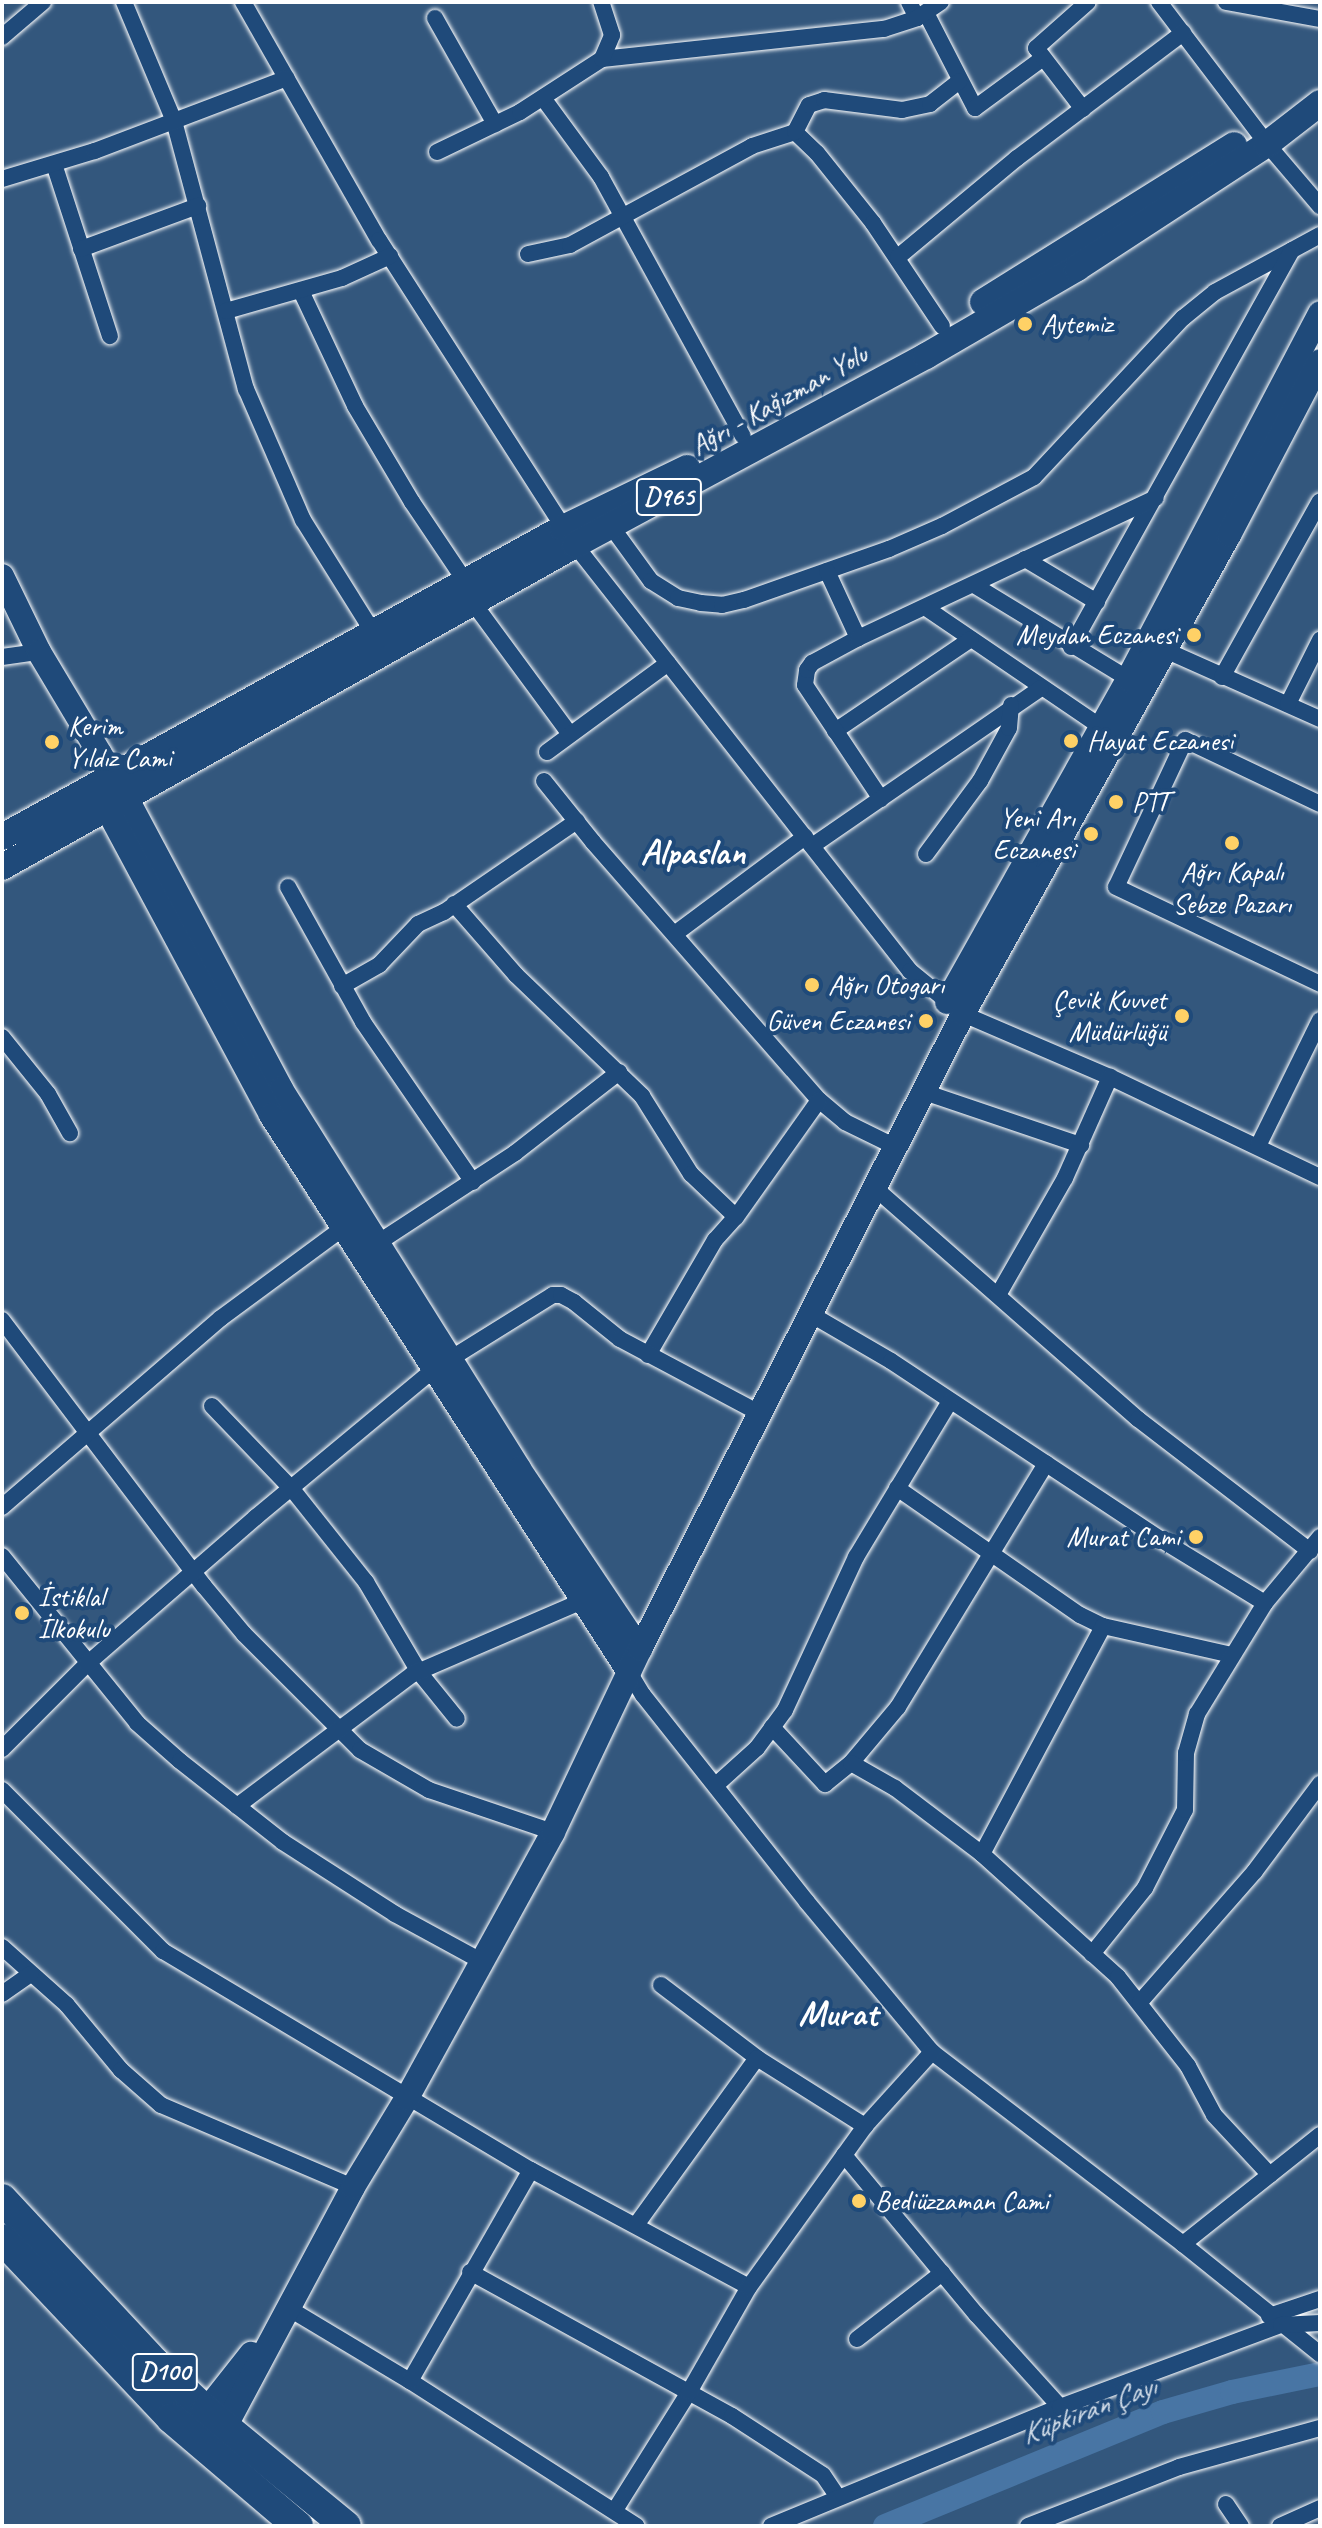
<!DOCTYPE html>
<meta charset="utf-8">
<style>
body{margin:0}
#map{position:relative;width:1322px;height:2528px;overflow:hidden;background:#33577d;font-family:Caveat,sans-serif}
div>[style]{position:absolute}
[style*='--x']{left:calc(var(--x)*1px);top:calc(var(--y)*1px);width:calc(var(--w)*1px);rotate:calc(var(--a)*1deg)}
.river>*{height:24px;margin:-12px;padding:0 12px;transform-origin:12px;border-radius:12px;background:#4875a4}
.roads{filter:drop-shadow(0 0 2px #fff) drop-shadow(0 0 2px #fff)}
.street>*{height:16px;margin:-8px;padding:0 8px;transform-origin:8px;border-radius:8px;background:#1f4a7a}
.secondary>*{height:24px;margin:-12px;padding:0 12px;transform-origin:12px;border-radius:12px;background:#1f4a7a}
.primary>*{height:26px;margin:-13px;padding:0 13px;transform-origin:13px;border-radius:13px;background:#1f4a7a}
.highway>*{height:30px;margin:-15px;padding:0 15px;transform-origin:15px;border-radius:15px;background:#1f4a7a}
.dots>*{width:22px;height:22px;translate:-50% -50%;box-sizing:border-box;border:4px solid #1f4a7a;border-radius:50%}
span{translate:-50% -50%;white-space:nowrap;text-align:center;line-height:1.15;-webkit-text-stroke:8px #1f4a7a;paint-order:stroke}
.shield-label span{padding:2px 6px;background:#1f4a7a;border:2px solid;border-radius:6px;-webkit-text-stroke-width:0}
.shield-label{font-size:26px;color:#fff;font-weight:700}
.poi-label{font-size:28px;color:#fff}
.left{translate:0 -50%;text-align:left}
.right{translate:-100% -50%;text-align:right}
.street-label{font-size:28px;color:#fff}
.water-label{font-size:30px;color:#d1dce8;font-style:italic}
.district-label{font-size:36px;color:#fff;font-weight:700}
.frame{position:absolute;inset:0;border:4px solid #fff;pointer-events:none}
</style>
<div id="map">
<div class="river">
<i style="--x:885;--y:2526;--w:300;--a:-22.3"></i>
<i style="--x:1163;--y:2412;--w:72;--a:-16.2"></i>
<i style="--x:1232;--y:2392;--w:90;--a:-11.6"></i>
</div>
<div class="roads">
<div class="street">
<i style="--x:124;--y:2;--w:129;--a:67.2"></i>
<i style="--x:174;--y:121;--w:278;--a:75"></i>
<i style="--x:246;--y:389;--w:143;--a:66.5"></i>
<i style="--x:303;--y:520;--w:132;--a:58"></i>
<i style="--x:243;--y:2;--w:274;--a:60.3"></i>
<i style="--x:379;--y:240;--w:363;--a:57.3"></i>
<i style="--x:575;--y:545;--w:542;--a:51.82"></i>
<i style="--x:910;--y:971;--w:68;--a:39.1"></i>
<i style="--x:963;--y:1014;--w:160;--a:23.2"></i>
<i style="--x:1110;--y:1077;--w:233;--a:25.5"></i>
<i style="--x:909;--y:2;--w:18;--a:63"></i>
<i style="--x:1159;--y:2;--w:178;--a:52.7"></i>
<i style="--x:1267;--y:144;--w:82;--a:49.5"></i>
<i style="--x:1226;--y:2;--w:96;--a:10.3"></i>
<i style="--x:926;--y:13;--w:107;--a:62.7"></i>
<i style="--x:975;--y:108;--w:84;--a:-36.3"></i>
<i style="--x:435;--y:18;--w:122;--a:60.5"></i>
<i style="--x:2;--y:37;--w:54;--a:-40.5"></i>
<i style="--x:602;--y:59;--w:284;--a:-6.1"></i>
<i style="--x:884;--y:29;--w:35;--a:-18"></i>
<i style="--x:917;--y:18;--w:29;--a:-34"></i>
<i style="--x:543;--y:98;--w:98;--a:53.7"></i>
<i style="--x:601;--y:177;--w:295;--a:61.3"></i>
<i style="--x:1083;--y:109;--w:77;--a:-127.6"></i>
<i style="--x:1036;--y:48;--w:69;--a:-41.5"></i>
<i style="--x:795;--y:132;--w:30;--a:44"></i>
<i style="--x:817;--y:153;--w:90;--a:51.3"></i>
<i style="--x:873;--y:223;--w:124;--a:56.2"></i>
<i style="--x:437;--y:152;--w:92;--a:-25.7"></i>
<i style="--x:520;--y:112;--w:98;--a:-32.9"></i>
<i style="--x:602;--y:59;--w:26;--a:-67"></i>
<i style="--x:612;--y:35;--w:35;--a:-108"></i>
<i style="--x:54;--y:164;--w:181;--a:72"></i>
<i style="--x:2;--y:179;--w:97;--a:-16.8"></i>
<i style="--x:95;--y:151;--w:205;--a:-20.8"></i>
<i style="--x:81;--y:249;--w:125;--a:-20.2"></i>
<i style="--x:528;--y:254;--w:43;--a:-12.1"></i>
<i style="--x:570;--y:245;--w:207;--a:-28.5"></i>
<i style="--x:752;--y:146;--w:45;--a:-18"></i>
<i style="--x:795;--y:132;--w:30;--a:-63"></i>
<i style="--x:809;--y:105;--w:16;--a:-18"></i>
<i style="--x:824;--y:100;--w:79;--a:7.3"></i>
<i style="--x:902;--y:110;--w:29;--a:-12"></i>
<i style="--x:930;--y:104;--w:37;--a:-38"></i>
<i style="--x:898;--y:257;--w:155;--a:-39.8"></i>
<i style="--x:1017;--y:158;--w:208;--a:-37"></i>
<i style="--x:301;--y:291;--w:127;--a:64.8"></i>
<i style="--x:355;--y:406;--w:112;--a:59.3"></i>
<i style="--x:412;--y:502;--w:95;--a:56.1"></i>
<i style="--x:226;--y:311;--w:121;--a:-15.9"></i>
<i style="--x:342;--y:278;--w:53;--a:-24.6"></i>
<i style="--x:611;--y:526;--w:68;--a:54"></i>
<i style="--x:651;--y:581;--w:32;--a:32"></i>
<i style="--x:678;--y:598;--w:24;--a:12"></i>
<i style="--x:701;--y:603;--w:21;--a:5"></i>
<i style="--x:722;--y:605;--w:23;--a:-13"></i>
<i style="--x:744;--y:600;--w:154;--a:-19.4"></i>
<i style="--x:889;--y:549;--w:58;--a:-23.5"></i>
<i style="--x:942;--y:526;--w:104;--a:-28"></i>
<i style="--x:1034;--y:477;--w:218;--a:-46.9"></i>
<i style="--x:1183;--y:318;--w:41;--a:-39.1"></i>
<i style="--x:1215;--y:292;--w:119;--a:-28.5"></i>
<i style="--x:1025;--y:559;--w:84;--a:30.8"></i>
<i style="--x:827;--y:571;--w:74;--a:65.2"></i>
<i style="--x:974;--y:585;--w:191;--a:31.3"></i>
<i style="--x:474;--y:604;--w:162;--a:53.6"></i>
<i style="--x:926;--y:608;--w:219;--a:34.2"></i>
<i style="--x:1156;--y:646;--w:180;--a:24"></i>
<i style="--x:1071;--y:647;--w:454;--a:-60.9"></i>
<i style="--x:2;--y:657;--w:37;--a:-8"></i>
<i style="--x:1222;--y:677;--w:201;--a:-60.9"></i>
<i style="--x:1288;--y:704;--w:72;--a:-63.4"></i>
<i style="--x:835;--y:731;--w:164;--a:-34.1"></i>
<i style="--x:547;--y:752;--w:150;--a:-36.3"></i>
<i style="--x:544;--y:781;--w:78;--a:51.2"></i>
<i style="--x:593;--y:842;--w:343;--a:48.8"></i>
<i style="--x:819;--y:1100;--w:34;--a:40"></i>
<i style="--x:845;--y:1122;--w:57;--a:26.1"></i>
<i style="--x:881;--y:799;--w:137;--a:-123.7"></i>
<i style="--x:805;--y:685;--w:15;--a:-82"></i>
<i style="--x:807;--y:670;--w:9;--a:-54"></i>
<i style="--x:812;--y:663;--w:52;--a:-28.5"></i>
<i style="--x:858;--y:638;--w:329;--a:-25.2"></i>
<i style="--x:1320;--y:804;--w:149;--a:-154.6"></i>
<i style="--x:1185;--y:740;--w:162;--a:115.1"></i>
<i style="--x:1116;--y:887;--w:226;--a:25.4"></i>
<i style="--x:812;--y:846;--w:278;--a:-34.6"></i>
<i style="--x:926;--y:854;--w:91;--a:-53.5"></i>
<i style="--x:980;--y:781;--w:60;--a:-61.3"></i>
<i style="--x:1009;--y:728;--w:23;--a:-85"></i>
<i style="--x:288;--y:887;--w:154;--a:60.9"></i>
<i style="--x:363;--y:1022;--w:194;--a:55.5"></i>
<i style="--x:454;--y:904;--w:94;--a:48.9"></i>
<i style="--x:516;--y:975;--w:175;--a:43.8"></i>
<i style="--x:642;--y:1096;--w:92;--a:57.9"></i>
<i style="--x:691;--y:1174;--w:62;--a:43.7"></i>
<i style="--x:676;--y:933;--w:161;--a:-36.7"></i>
<i style="--x:342;--y:986;--w:43;--a:-29.6"></i>
<i style="--x:379;--y:965;--w:57;--a:-46.4"></i>
<i style="--x:418;--y:924;--w:29;--a:-25"></i>
<i style="--x:444;--y:912;--w:161;--a:-34.4"></i>
<i style="--x:2;--y:1037;--w:73;--a:51.1"></i>
<i style="--x:48;--y:1094;--w:45;--a:60.6"></i>
<i style="--x:924;--y:1092;--w:166;--a:18.7"></i>
<i style="--x:1258;--y:1146;--w:140;--a:-63.8"></i>
<i style="--x:876;--y:1189;--w:349;--a:41.3"></i>
<i style="--x:1138;--y:1419;--w:217;--a:37.5"></i>
<i style="--x:376;--y:1244;--w:166;--a:-33.2"></i>
<i style="--x:515;--y:1153;--w:132;--a:-37.9"></i>
<i style="--x:998;--y:1295;--w:135;--a:-60.2"></i>
<i style="--x:1065;--y:1178;--w:111;--a:-66"></i>
<i style="--x:812;--y:1315;--w:91;--a:30.2"></i>
<i style="--x:891;--y:1361;--w:323;--a:33.5"></i>
<i style="--x:1160;--y:1539;--w:123;--a:31.4"></i>
<i style="--x:2;--y:1320;--w:334;--a:52.8"></i>
<i style="--x:204;--y:1586;--w:62;--a:50.2"></i>
<i style="--x:244;--y:1634;--w:164;--a:45"></i>
<i style="--x:360;--y:1750;--w:80;--a:30.1"></i>
<i style="--x:429;--y:1790;--w:131;--a:18.7"></i>
<i style="--x:648;--y:1355;--w:133;--a:-59.8"></i>
<i style="--x:715;--y:1240;--w:31;--a:-48"></i>
<i style="--x:736;--y:1217;--w:143;--a:-54.6"></i>
<i style="--x:212;--y:1406;--w:115;--a:46.1"></i>
<i style="--x:292;--y:1489;--w:119;--a:51.5"></i>
<i style="--x:366;--y:1582;--w:104;--a:59.5"></i>
<i style="--x:419;--y:1672;--w:60;--a:51"></i>
<i style="--x:897;--y:1488;--w:223;--a:34.8"></i>
<i style="--x:1080;--y:1615;--w:25;--a:26"></i>
<i style="--x:1103;--y:1626;--w:132;--a:12.7"></i>
<i style="--x:2;--y:1507;--w:289;--a:-40.8"></i>
<i style="--x:221;--y:1318;--w:152;--a:-36.4"></i>
<i style="--x:2;--y:1556;--w:215;--a:51"></i>
<i style="--x:137;--y:1723;--w:57;--a:41.5"></i>
<i style="--x:180;--y:1761;--w:131;--a:38.2"></i>
<i style="--x:283;--y:1842;--w:133;--a:32.7"></i>
<i style="--x:395;--y:1914;--w:100;--a:28.6"></i>
<i style="--x:629;--y:1672;--w:27;--a:59"></i>
<i style="--x:643;--y:1695;--w:264;--a:51.6"></i>
<i style="--x:807;--y:1902;--w:195;--a:50.2"></i>
<i style="--x:932;--y:2052;--w:316;--a:37.4"></i>
<i style="--x:1183;--y:2244;--w:176;--a:38.8"></i>
<i style="--x:772;--y:1727;--w:78;--a:47.1"></i>
<i style="--x:825;--y:1784;--w:33;--a:-39"></i>
<i style="--x:851;--y:1763;--w:73;--a:-50"></i>
<i style="--x:898;--y:1707;--w:285;--a:-58.7"></i>
<i style="--x:2;--y:1749;--w:120;--a:-45"></i>
<i style="--x:87;--y:1664;--w:224;--a:-41"></i>
<i style="--x:256;--y:1517;--w:231;--a:-39.7"></i>
<i style="--x:434;--y:1369;--w:140;--a:-31.9"></i>
<i style="--x:553;--y:1295;--w:8;--a:0"></i>
<i style="--x:561;--y:1295;--w:15;--a:28"></i>
<i style="--x:574;--y:1302;--w:59;--a:38.8"></i>
<i style="--x:620;--y:1339;--w:160;--a:28"></i>
<i style="--x:851;--y:1763;--w:51;--a:29.6"></i>
<i style="--x:895;--y:1788;--w:109;--a:37.2"></i>
<i style="--x:982;--y:1854;--w:183;--a:42.1"></i>
<i style="--x:1118;--y:1977;--w:113;--a:51.8"></i>
<i style="--x:1188;--y:2066;--w:55;--a:62"></i>
<i style="--x:1214;--y:2115;--w:82;--a:47"></i>
<i style="--x:716;--y:1785;--w:55;--a:-42.1"></i>
<i style="--x:757;--y:1748;--w:47;--a:-53.6"></i>
<i style="--x:785;--y:1710;--w:169;--a:-65.1"></i>
<i style="--x:856;--y:1557;--w:182;--a:-58.9"></i>
<i style="--x:2;--y:1790;--w:228;--a:45"></i>
<i style="--x:163;--y:1951;--w:428;--a:30.8"></i>
<i style="--x:531;--y:2170;--w:247;--a:28.2"></i>
<i style="--x:237;--y:1806;--w:220;--a:-36.9"></i>
<i style="--x:413;--y:1674;--w:195;--a:-23.3"></i>
<i style="--x:982;--y:1854;--w:258;--a:-62"></i>
<i style="--x:2;--y:1947;--w:87;--a:41.7"></i>
<i style="--x:67;--y:2005;--w:85;--a:50.3"></i>
<i style="--x:121;--y:2070;--w:53;--a:41.2"></i>
<i style="--x:161;--y:2105;--w:209;--a:23.1"></i>
<i style="--x:1092;--y:1954;--w:85;--a:-51.2"></i>
<i style="--x:1145;--y:1888;--w:88;--a:-62.9"></i>
<i style="--x:1185;--y:1810;--w:57;--a:-89"></i>
<i style="--x:1186;--y:1753;--w:41;--a:-74.2"></i>
<i style="--x:1197;--y:1714;--w:130;--a:-58.5"></i>
<i style="--x:1265;--y:1603;--w:86;--a:-50.2"></i>
<i style="--x:661;--y:1985;--w:121;--a:37.2"></i>
<i style="--x:757;--y:2058;--w:128;--a:32.2"></i>
<i style="--x:2;--y:1994;--w:35;--a:-35"></i>
<i style="--x:1140;--y:2002;--w:174;--a:-48.7"></i>
<i style="--x:1255;--y:1871;--w:109;--a:-53.2"></i>
<i style="--x:844;--y:2155;--w:208;--a:50.3"></i>
<i style="--x:977;--y:2315;--w:124;--a:47.9"></i>
<i style="--x:636;--y:2225;--w:206;--a:-54.1"></i>
<i style="--x:1183;--y:2244;--w:175;--a:-38.5"></i>
<i style="--x:470;--y:2272;--w:299;--a:28.8"></i>
<i style="--x:732;--y:2416;--w:108;--a:33"></i>
<i style="--x:823;--y:2475;--w:27;--a:56"></i>
<i style="--x:288;--y:2308;--w:142;--a:30.9"></i>
<i style="--x:410;--y:2381;--w:269;--a:32.6"></i>
<i style="--x:1269;--y:2316;--w:54;--a:-18.4"></i>
<i style="--x:857;--y:2339;--w:108;--a:-37.8"></i>
<i style="--x:410;--y:2381;--w:243;--a:-60.2"></i>
<i style="--x:1226;--y:2504;--w:27;--a:56"></i>
<i style="--x:615;--y:2510;--w:139;--a:-57.9"></i>
<i style="--x:689;--y:2392;--w:121;--a:-60.3"></i>
<i style="--x:749;--y:2287;--w:198;--a:-54.2"></i>
<i style="--x:865;--y:2126;--w:100;--a:-47.8"></i>
<i style="--x:771;--y:2526;--w:313;--a:-22.4"></i>
<i style="--x:1060;--y:2407;--w:236;--a:-20.4"></i>
<i style="--x:1281;--y:2325;--w:39;--a:-3"></i>
<i style="--x:1028;--y:2526;--w:162;--a:-21.3"></i>
<i style="--x:1179;--y:2467;--w:146;--a:-15.5"></i>
<i style="--x:1280;--y:2526;--w:44;--a:-24.2"></i>
</div>
<div class="secondary">
<i style="--x:2;--y:576;--w:85;--a:64"></i>
<i style="--x:39;--y:652;--w:171;--a:59.1"></i>
<i style="--x:127;--y:799;--w:328;--a:62"></i>
<i style="--x:281;--y:1089;--w:448;--a:57.9"></i>
<i style="--x:519;--y:1469;--w:217;--a:56.1"></i>
<i style="--x:98;--y:792;--w:366;--a:61.8"></i>
<i style="--x:271;--y:1115;--w:662;--a:57.27"></i>
<i style="--x:947;--y:1002;--w:370;--a:-60.7"></i>
<i style="--x:1128;--y:679;--w:413;--a:-62.3"></i>
<i style="--x:202;--y:2429;--w:18;--a:-77"></i>
<i style="--x:206;--y:2411;--w:73;--a:-51.7"></i>
<i style="--x:213;--y:2434;--w:14;--a:-30"></i>
<i style="--x:225;--y:2427;--w:272;--a:-61.9"></i>
<i style="--x:353;--y:2187;--w:104;--a:-58.8"></i>
<i style="--x:407;--y:2098;--w:303;--a:-61.2"></i>
<i style="--x:553;--y:1832;--w:203;--a:-64.6"></i>
<i style="--x:640;--y:1649;--w:712;--a:-63.04"></i>
<i style="--x:963;--y:1014;--w:548;--a:-60.96"></i>
<i style="--x:1229;--y:535;--w:196;--a:-62.4"></i>
</div>
<div class="primary">
<i style="--x:983;--y:302;--w:296;--a:-32"></i>
<i style="--x:2;--y:837;--w:640;--a:-28.85"></i>
<i style="--x:563;--y:528;--w:138;--a:-25.8"></i>
<i style="--x:2;--y:867;--w:657;--a:-29.33"></i>
<i style="--x:575;--y:545;--w:399;--a:-28.3"></i>
<i style="--x:926;--y:356;--w:175;--a:-30.2"></i>
<i style="--x:1077;--y:268;--w:227;--a:-33.1"></i>
<i style="--x:1267;--y:144;--w:67;--a:-37.7"></i>
</div>
<div class="highway">
<i style="--x:2;--y:2199;--w:226;--a:47"></i>
<i style="--x:156;--y:2364;--w:69;--a:43.2"></i>
<i style="--x:206;--y:2411;--w:181;--a:39.4"></i>
<i style="--x:2;--y:2239;--w:246;--a:46.6"></i>
<i style="--x:171;--y:2418;--w:167;--a:40.4"></i>
</div>
</div>
<div class="dots">
<i style="left:1025px;top:324px;background:#ffd166"></i>
<i style="left:1194px;top:635px;background:#ffd166"></i>
<i style="left:1071px;top:741px;background:#ffd166"></i>
<i style="left:52px;top:742px;background:#ffd166"></i>
<i style="left:1116px;top:802px;background:#ffd166"></i>
<i style="left:1091px;top:834px;background:#ffd166"></i>
<i style="left:1232px;top:843px;background:#ffd166"></i>
<i style="left:812px;top:985px;background:#ffd166"></i>
<i style="left:1182px;top:1016px;background:#ffd166"></i>
<i style="left:926px;top:1021px;background:#ffd166"></i>
<i style="left:1196px;top:1537px;background:#ffd166"></i>
<i style="left:22px;top:1613px;background:#ffd166"></i>
<i style="left:859px;top:2201px;background:#ffd166"></i>
</div>
<div class="shield-label">
<span style="left:669px;top:497px">D965</span>
<span style="left:165px;top:2372px">D100</span>
</div>
<div class="poi-label">
<span class="left" style="left:1041px;top:324px">Aytemiz</span>
<span class="right" style="left:1178px;top:635px">Meydan Eczanesi</span>
<span class="left" style="left:68px;top:742px">Kerim<br>Yıldız Cami</span>
<span class="left" style="left:1087px;top:741px">Hayat Eczanesi</span>
<span class="left" style="left:1132px;top:802px">PTT</span>
<span class="right" style="left:1075px;top:834px">Yeni Arı<br>Eczanesi</span>
<span style="left:1232px;top:888px">Ağrı Kapalı<br>Sebze Pazarı</span>
<span class="left" style="left:828px;top:985px">Ağrı Otogarı</span>
<span class="right" style="left:1166px;top:1016px">Çevik Kuvvet<br>Müdürlüğü</span>
<span class="right" style="left:910px;top:1021px">Güven Eczanesi</span>
<span class="right" style="left:1180px;top:1537px">Murat Cami</span>
<span class="left" style="left:38px;top:1613px">İstiklal<br>İlkokulu</span>
<span class="left" style="left:875px;top:2201px">Bediüzzaman Cami</span>
</div>
<div class="street-label">
<span style="left:779px;top:400px;rotate:-29deg">Ağrı - Kağızman Yolu</span>
</div>
<div class="water-label">
<span style="left:1088px;top:2410px;rotate:-21deg">Küpkıran Çayı</span>
</div>
<div class="district-label">
<span style="left:693px;top:853px">Alpaslan</span>
<span style="left:838px;top:2014px">Murat</span>
</div>
<div class="frame"></div>
</div>
